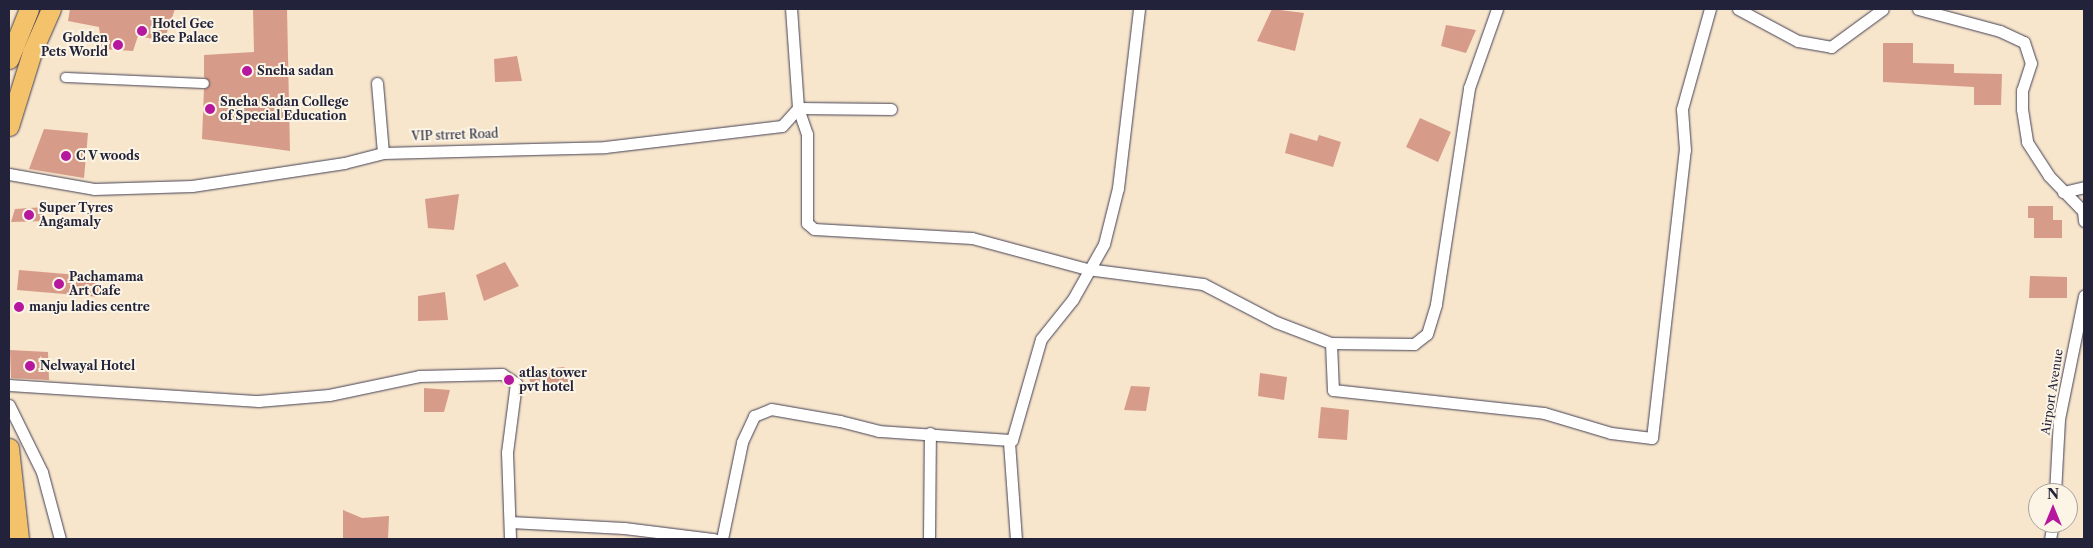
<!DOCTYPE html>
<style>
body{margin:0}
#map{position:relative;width:2093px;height:548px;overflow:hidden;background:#f7e5cc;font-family:"Libre Caslon Text",serif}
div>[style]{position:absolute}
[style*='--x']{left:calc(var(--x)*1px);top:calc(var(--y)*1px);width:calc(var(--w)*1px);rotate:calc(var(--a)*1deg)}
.building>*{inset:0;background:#d79b89}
.roads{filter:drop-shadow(0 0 1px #423f51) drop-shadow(0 0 1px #423f51)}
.pedestrian>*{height:9px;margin:-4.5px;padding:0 4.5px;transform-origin:4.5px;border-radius:4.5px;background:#fff}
.minor>*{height:11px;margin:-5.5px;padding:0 5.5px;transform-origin:5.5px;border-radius:5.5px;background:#fff}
.trunk>*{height:19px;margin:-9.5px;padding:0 9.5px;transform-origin:9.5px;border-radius:9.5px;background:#f4c26a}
.dots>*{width:14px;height:14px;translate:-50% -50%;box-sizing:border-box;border:2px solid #fcf5e5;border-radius:50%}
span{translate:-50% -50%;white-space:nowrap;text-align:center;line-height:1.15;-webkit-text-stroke:4px #fcf5e5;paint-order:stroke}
.poi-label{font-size:12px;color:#22223b;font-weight:700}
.left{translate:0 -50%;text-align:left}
.right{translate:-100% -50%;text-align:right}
.street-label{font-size:12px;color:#22223b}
.frame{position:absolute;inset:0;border:10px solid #22223b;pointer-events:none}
.north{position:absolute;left:2028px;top:483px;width:50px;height:50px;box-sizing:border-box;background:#fcf5e5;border:1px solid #a5a1a1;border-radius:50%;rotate:0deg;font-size:14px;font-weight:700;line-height:20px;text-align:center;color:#22223b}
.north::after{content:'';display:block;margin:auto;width:18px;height:22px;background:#b5179e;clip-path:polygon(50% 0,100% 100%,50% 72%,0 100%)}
</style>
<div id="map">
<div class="building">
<i style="clip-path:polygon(70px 9px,175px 9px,164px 41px,138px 36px,133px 51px,102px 49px,99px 27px,68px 21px)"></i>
<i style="clip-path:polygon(253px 9px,287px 9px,290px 151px,202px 139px,204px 89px,210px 83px,204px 77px,204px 55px,254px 52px)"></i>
<i style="clip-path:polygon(1272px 9px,1304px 13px,1295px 51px,1257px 41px)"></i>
<i style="clip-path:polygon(1446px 25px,1476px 30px,1466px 53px,1441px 46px)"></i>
<i style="clip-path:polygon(1883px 43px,1913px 43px,1913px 63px,1954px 64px,1954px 73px,2002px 74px,2001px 105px,1974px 105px,1974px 87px,1883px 82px)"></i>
<i style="clip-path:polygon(517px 56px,522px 81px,495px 82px,494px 59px)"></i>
<i style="clip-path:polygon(1420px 118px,1451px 132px,1438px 162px,1406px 147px)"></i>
<i style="clip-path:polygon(44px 129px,88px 133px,84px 178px,29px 169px)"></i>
<i style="clip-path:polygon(1290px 133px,1317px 141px,1319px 135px,1341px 142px,1333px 167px,1285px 153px)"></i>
<i style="clip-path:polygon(459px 194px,454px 230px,428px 228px,425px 199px)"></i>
<i style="clip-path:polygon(2028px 206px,2053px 206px,2053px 220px,2062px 220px,2062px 238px,2034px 238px,2034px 218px,2028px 218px)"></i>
<i style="clip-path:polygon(44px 207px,45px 221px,11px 222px,15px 209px)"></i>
<i style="clip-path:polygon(505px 262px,519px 286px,484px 301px,476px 275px)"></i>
<i style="clip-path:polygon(19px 270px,101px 277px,100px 297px,17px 290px)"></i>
<i style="clip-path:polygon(2030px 276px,2067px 277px,2067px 298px,2029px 298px)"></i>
<i style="clip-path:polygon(445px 292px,448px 320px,418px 321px,418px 296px)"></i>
<i style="clip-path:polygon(10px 350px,48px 352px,49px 380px,11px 378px)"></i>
<i style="clip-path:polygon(564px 367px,573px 383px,531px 387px,528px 371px)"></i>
<i style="clip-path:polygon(1260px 373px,1287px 377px,1284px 400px,1258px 396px)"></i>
<i style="clip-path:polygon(1131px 386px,1150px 387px,1146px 411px,1124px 410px)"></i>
<i style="clip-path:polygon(424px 388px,450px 390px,444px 412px,424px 412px)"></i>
<i style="clip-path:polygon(1321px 407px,1349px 410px,1347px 440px,1318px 438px)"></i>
<i style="clip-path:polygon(343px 510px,362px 518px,389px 516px,388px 539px,343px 539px)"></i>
</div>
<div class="roads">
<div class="pedestrian">
<i style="--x:65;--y:77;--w:139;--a:2.5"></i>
</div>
<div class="minor">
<i style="--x:1738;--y:9;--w:68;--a:28.1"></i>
<i style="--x:1798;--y:41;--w:34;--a:10"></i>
<i style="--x:1831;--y:47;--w:64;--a:-36.2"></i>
<i style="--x:1918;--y:9;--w:85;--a:15"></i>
<i style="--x:2000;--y:31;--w:26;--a:25"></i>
<i style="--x:2024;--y:42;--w:22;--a:72"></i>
<i style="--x:2031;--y:63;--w:28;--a:108"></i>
<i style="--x:2022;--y:90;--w:19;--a:90"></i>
<i style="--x:2022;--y:109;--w:33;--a:81"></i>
<i style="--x:2027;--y:142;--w:40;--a:57.1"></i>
<i style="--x:2049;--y:176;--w:49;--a:45.8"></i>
<i style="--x:2083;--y:211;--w:10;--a:84"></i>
<i style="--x:377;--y:83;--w:70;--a:85.1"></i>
<i style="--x:891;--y:109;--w:93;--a:-179.4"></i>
<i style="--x:798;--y:108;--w:28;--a:71"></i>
<i style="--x:807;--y:134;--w:89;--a:90"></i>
<i style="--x:807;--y:223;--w:9;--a:41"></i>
<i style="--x:814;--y:229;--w:158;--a:3.3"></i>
<i style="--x:972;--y:238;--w:119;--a:15.1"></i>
<i style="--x:1087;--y:269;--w:117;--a:7.4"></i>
<i style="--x:1203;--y:284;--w:82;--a:27.5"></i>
<i style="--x:1276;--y:322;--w:59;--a:20.9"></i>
<i style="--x:1331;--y:343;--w:83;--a:0.7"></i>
<i style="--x:1414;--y:344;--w:16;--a:-38"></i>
<i style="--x:1427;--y:334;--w:31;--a:-73"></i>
<i style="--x:1436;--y:304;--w:219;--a:-81.3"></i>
<i style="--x:1469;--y:88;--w:84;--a:-70.5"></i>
<i style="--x:9;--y:174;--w:86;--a:10"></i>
<i style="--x:94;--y:189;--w:98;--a:-1.8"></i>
<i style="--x:192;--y:186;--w:154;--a:-8.6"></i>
<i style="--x:344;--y:163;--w:40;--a:-14.4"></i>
<i style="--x:383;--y:153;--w:222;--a:-1.5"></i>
<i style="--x:605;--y:147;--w:178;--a:-6.8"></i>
<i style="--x:782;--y:126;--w:24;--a:-48"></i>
<i style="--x:798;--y:108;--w:99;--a:-94"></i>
<i style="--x:2063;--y:192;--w:22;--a:-13"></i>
<i style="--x:1331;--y:343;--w:47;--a:87.6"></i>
<i style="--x:1333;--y:390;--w:212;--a:6.2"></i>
<i style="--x:1544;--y:413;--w:70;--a:16.6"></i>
<i style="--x:1611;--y:433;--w:41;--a:7"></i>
<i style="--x:1652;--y:438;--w:290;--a:-83.5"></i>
<i style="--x:1685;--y:150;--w:41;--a:-94.2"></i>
<i style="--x:1682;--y:109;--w:104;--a:-74.4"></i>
<i style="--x:9;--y:385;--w:250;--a:3.7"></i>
<i style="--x:258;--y:401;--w:71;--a:-4.8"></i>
<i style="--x:329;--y:395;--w:92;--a:-11.9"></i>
<i style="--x:419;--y:376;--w:83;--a:-1.4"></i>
<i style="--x:502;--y:374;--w:17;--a:33"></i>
<i style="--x:516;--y:383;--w:70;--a:97.4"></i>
<i style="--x:507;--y:452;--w:87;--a:88"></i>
<i style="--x:9;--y:405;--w:75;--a:63.8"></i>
<i style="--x:42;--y:472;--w:69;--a:75"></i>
<i style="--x:1009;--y:442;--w:97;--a:85.9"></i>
<i style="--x:2055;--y:493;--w:74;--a:-86.9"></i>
<i style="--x:2059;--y:419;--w:126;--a:-78.5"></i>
<i style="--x:510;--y:522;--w:114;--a:3"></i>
<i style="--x:624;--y:528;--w:91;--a:7"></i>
<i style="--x:722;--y:539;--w:99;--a:-78.3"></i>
<i style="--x:742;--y:442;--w:29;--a:-65"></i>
<i style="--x:754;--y:416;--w:18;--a:-22"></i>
<i style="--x:771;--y:409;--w:70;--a:9.9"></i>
<i style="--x:840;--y:421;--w:40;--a:14.4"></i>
<i style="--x:879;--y:431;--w:133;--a:3.9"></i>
<i style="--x:1012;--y:440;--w:105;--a:-74"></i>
<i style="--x:1041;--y:339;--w:51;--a:-51.3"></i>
<i style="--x:1073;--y:299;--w:63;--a:-60.6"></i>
<i style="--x:1104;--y:244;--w:58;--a:-76"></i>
<i style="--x:1118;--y:188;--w:180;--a:-83.3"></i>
<i style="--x:929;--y:539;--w:106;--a:-89.5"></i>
<i style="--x:2050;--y:539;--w:16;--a:-79"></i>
</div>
<div class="trunk">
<i style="--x:9;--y:59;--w:54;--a:-68.2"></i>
<i style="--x:9;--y:126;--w:77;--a:-72.7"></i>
<i style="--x:32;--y:52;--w:47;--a:-66.2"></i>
<i style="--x:9;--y:448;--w:92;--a:83.7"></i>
</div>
</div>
<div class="dots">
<i style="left:142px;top:31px;background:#b5179e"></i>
<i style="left:118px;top:45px;background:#b5179e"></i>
<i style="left:247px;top:71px;background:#b5179e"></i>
<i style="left:210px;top:109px;background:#b5179e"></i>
<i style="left:66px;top:156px;background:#b5179e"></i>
<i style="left:29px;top:215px;background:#b5179e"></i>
<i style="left:59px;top:284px;background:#b5179e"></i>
<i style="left:19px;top:307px;background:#b5179e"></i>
<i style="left:30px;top:366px;background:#b5179e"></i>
<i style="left:509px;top:380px;background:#b5179e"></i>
</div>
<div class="poi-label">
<span class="left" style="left:152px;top:31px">Hotel Gee<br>Bee Palace</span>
<span class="right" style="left:108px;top:45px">Golden<br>Pets World</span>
<span class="left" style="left:257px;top:71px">Sneha sadan</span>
<span class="left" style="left:220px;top:109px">Sneha Sadan College<br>of Special Education</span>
<span class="left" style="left:76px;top:156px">C V woods</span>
<span class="left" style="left:39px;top:215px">Super Tyres<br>Angamaly</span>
<span class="left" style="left:69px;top:284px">Pachamama<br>Art Cafe</span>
<span class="left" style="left:29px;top:307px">manju ladies centre</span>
<span class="left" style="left:40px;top:366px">Nelwayal Hotel</span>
<span class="left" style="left:519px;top:380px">atlas tower<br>pvt hotel</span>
</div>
<div class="street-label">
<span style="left:455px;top:135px;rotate:-2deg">VIP strret Road</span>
<span style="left:2052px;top:392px;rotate:-81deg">Airport Avenue</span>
</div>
<div class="frame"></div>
<div class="north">N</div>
</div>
